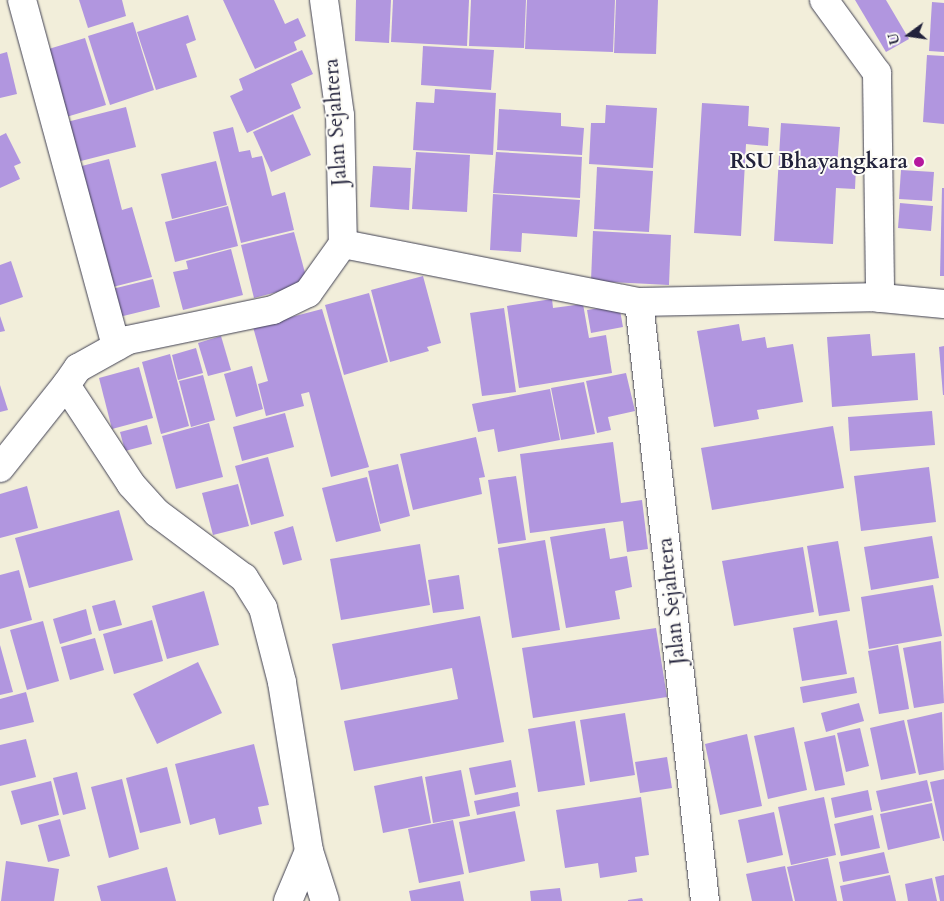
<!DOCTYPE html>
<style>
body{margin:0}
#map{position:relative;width:944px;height:901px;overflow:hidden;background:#f2eeda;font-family:Cardo,serif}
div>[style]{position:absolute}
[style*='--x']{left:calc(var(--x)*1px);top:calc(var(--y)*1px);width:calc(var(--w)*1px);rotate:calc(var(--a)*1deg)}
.building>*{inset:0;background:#b196df}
.roads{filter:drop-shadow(0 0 1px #414153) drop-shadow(0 0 1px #414153)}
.street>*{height:28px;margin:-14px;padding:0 14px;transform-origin:14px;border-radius:14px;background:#fff}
.dots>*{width:14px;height:14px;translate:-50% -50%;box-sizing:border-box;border:2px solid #fdfcf7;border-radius:50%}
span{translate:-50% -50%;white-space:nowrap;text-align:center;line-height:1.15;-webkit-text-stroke:4px #fdfcf7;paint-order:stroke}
.street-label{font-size:21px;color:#22223b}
.poi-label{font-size:21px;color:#22223b;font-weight:700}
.right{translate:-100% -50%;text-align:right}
.north{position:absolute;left:884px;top:10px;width:50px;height:50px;-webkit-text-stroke:4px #fdfcf7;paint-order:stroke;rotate:256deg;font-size:14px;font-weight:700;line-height:20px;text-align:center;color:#22223b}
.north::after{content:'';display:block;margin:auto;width:18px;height:22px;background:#22223b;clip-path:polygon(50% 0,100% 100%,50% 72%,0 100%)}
</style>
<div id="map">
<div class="building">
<i style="clip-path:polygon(79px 0,122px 0,126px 16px,88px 28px)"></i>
<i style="clip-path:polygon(223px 0,274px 0,285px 24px,298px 18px,306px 36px,294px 42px,297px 50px,255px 69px)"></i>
<i style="clip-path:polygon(356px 0,391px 0,389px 43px,355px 41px)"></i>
<i style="clip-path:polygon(393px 0,469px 0,467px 46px,391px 42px)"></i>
<i style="clip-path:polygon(471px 0,526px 0,524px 48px,469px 46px)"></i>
<i style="clip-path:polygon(527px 0,615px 0,613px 52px,525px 49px)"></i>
<i style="clip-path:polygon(616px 0,658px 0,656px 54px,614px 53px)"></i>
<i style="clip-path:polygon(855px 0,886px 0,909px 39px,886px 52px)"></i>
<i style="clip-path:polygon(932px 2px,944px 3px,944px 52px,929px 51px)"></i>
<i style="clip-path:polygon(188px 15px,196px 40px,186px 44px,197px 77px,156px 90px,137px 32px)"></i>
<i style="clip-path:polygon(133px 22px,154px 90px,110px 105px,88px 36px)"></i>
<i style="clip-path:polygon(85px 38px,106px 105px,63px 118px,42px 51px)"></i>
<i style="clip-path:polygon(423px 46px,494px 50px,491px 90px,421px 85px)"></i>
<i style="clip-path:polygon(302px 50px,313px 74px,291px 84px,301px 108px,247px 133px,230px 96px,243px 90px,239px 79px)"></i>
<i style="clip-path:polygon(7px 52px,17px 94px,0 98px,0 54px)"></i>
<i style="clip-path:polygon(927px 55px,944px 56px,944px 124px,923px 122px)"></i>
<i style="clip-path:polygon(435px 89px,496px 93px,493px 155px,413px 150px,416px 102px,434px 103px)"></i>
<i style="clip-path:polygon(702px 103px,749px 106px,748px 126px,769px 128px,768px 146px,746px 144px,741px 236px,694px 233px)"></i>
<i style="clip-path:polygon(606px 105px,657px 108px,653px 168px,589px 164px,591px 123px,605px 123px)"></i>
<i style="clip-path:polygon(126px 107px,136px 147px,73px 163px,63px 123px)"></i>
<i style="clip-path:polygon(499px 109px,561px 113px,561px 126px,584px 128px,582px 155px,497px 150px)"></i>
<i style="clip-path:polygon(293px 114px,311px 155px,271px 172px,253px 132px)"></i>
<i style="clip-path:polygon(781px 123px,840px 127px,837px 166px,856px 167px,855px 189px,836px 188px,833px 244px,774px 241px)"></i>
<i style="clip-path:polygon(233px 127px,239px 152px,250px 150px,252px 158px,262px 156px,272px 196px,285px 192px,294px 230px,241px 243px,213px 132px)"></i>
<i style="clip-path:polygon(6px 133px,21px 163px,14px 166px,20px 179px,0 188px,0 136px)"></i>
<i style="clip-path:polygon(416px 152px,470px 155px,467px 212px,412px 209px)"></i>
<i style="clip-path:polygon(496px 152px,582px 157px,580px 198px,493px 193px)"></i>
<i style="clip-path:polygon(109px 159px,122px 210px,132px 207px,152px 277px,101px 290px,74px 168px)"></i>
<i style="clip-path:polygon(216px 161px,227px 205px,172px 219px,161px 174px)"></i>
<i style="clip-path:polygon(373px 166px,411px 168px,409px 210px,370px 207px)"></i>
<i style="clip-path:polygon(597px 167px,653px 171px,649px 232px,594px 229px)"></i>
<i style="clip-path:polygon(901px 170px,934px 172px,932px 201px,899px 199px)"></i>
<i style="clip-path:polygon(942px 188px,944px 188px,944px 276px,940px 276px)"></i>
<i style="clip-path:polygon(493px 194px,580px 200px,577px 237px,522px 233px,521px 252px,490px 250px)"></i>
<i style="clip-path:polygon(900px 203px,933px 206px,931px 231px,898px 228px)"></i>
<i style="clip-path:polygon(228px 206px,238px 246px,175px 262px,165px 222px)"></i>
<i style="clip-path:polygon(593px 231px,671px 235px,669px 285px,591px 281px)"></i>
<i style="clip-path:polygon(294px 232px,308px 284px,254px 298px,241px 245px)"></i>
<i style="clip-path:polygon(231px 249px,243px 295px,183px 310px,173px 272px,188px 269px,186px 261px)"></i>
<i style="clip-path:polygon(11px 261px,23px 297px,0 305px,0 265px)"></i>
<i style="clip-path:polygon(423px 276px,441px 343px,427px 347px,429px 351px,390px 362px,371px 290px)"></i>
<i style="clip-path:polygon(153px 279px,160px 307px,115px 318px,108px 290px)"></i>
<i style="clip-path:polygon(369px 293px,388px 362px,344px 375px,325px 305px)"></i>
<i style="clip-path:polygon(552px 299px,553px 308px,583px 304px,589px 338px,606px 335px,612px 373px,519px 388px,507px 306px)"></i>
<i style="clip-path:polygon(619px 305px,623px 327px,591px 333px,587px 310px)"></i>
<i style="clip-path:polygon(504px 308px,516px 392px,482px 396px,470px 313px)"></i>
<i style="clip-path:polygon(322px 309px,369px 467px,331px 477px,309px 392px,301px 394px,304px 406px,266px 416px,258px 384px,268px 381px,253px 327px)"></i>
<i style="clip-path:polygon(0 316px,5px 331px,0 332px)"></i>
<i style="clip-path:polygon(739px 324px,742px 341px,765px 337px,767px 348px,793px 344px,803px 402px,757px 410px,759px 419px,714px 427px,697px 331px)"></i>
<i style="clip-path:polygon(870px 334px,872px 356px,915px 353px,918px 400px,832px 407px,827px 337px)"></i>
<i style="clip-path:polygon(221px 336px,231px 370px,208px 376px,198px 343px)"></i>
<i style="clip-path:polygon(944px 346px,944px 395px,943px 395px,939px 347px)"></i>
<i style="clip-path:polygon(196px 348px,203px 373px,178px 380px,172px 355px)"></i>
<i style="clip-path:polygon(170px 354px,189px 426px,161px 434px,142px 362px)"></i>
<i style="clip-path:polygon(252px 366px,263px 409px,236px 417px,224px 374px)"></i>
<i style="clip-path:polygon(139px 367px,153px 418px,112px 429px,99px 378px)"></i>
<i style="clip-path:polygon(626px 373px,635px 411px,608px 417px,611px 430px,597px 433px,586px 381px)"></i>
<i style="clip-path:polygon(203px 375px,215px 420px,191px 427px,179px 381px)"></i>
<i style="clip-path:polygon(584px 382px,595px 434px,561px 440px,551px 388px)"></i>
<i style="clip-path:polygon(0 385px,8px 410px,0 412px)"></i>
<i style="clip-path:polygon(550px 389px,560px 440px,498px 452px,494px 429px,478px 432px,472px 404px)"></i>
<i style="clip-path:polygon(932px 411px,935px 445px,850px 451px,848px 417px)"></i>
<i style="clip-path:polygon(285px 413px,294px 447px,242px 461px,233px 427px)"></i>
<i style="clip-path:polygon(209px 423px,223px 477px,176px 489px,162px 436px)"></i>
<i style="clip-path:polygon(147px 425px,152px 444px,125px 451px,120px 432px)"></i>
<i style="clip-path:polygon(833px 426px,844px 488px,712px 510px,701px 448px)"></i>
<i style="clip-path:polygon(476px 437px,485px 477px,479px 478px,482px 494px,413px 510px,400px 454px)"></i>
<i style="clip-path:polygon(613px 442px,621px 503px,642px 500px,648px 549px,627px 552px,623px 521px,530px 533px,520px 454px)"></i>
<i style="clip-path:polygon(268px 457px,284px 516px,251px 525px,235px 466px)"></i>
<i style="clip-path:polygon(398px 464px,410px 516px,380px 524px,368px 471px)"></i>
<i style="clip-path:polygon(929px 467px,936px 522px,861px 531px,854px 476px)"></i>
<i style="clip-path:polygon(516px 476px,526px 540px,498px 544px,488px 480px)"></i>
<i style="clip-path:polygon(367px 477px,381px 531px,336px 542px,322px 488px)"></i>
<i style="clip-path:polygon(238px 484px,249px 526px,213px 535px,202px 493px)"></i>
<i style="clip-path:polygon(27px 486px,38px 528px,0 538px,0 494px)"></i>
<i style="clip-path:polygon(119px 510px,133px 560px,29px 588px,15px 538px)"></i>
<i style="clip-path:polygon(293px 526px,302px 560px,283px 565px,274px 532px)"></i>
<i style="clip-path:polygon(605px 528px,610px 559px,627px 556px,632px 587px,615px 591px,620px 619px,566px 628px,550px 537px)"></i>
<i style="clip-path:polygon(932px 536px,939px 578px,871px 590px,864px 547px)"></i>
<i style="clip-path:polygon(545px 540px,560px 630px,512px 638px,498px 548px)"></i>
<i style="clip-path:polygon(838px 541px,850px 611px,819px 616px,807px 546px)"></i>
<i style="clip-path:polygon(420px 544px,430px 605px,341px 620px,330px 559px)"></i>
<i style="clip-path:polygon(803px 547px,814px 612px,734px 626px,722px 561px)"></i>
<i style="clip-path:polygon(19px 570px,32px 620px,0 629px,0 575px)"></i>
<i style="clip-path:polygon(459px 575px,464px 609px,433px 613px,428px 580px)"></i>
<i style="clip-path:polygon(933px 585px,942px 636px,869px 649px,861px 597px)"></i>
<i style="clip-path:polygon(204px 591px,219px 645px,167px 659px,152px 606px)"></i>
<i style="clip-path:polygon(115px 600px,122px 625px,99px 631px,92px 606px)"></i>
<i style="clip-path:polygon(86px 609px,92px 634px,60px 644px,53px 619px)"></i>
<i style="clip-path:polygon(480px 616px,504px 742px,354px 771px,344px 721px,458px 699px,452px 668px,341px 690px,332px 644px)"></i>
<i style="clip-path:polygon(152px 620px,163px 661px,114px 674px,103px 634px)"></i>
<i style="clip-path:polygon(837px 620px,847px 674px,802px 681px,793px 628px)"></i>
<i style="clip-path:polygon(43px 621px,59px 681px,27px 690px,10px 630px)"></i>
<i style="clip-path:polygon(656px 628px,667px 697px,533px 718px,522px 648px)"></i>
<i style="clip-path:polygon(95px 638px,104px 670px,70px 680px,61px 647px)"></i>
<i style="clip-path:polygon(941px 641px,944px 703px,914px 708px,903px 648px)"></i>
<i style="clip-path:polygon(0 645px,13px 692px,0 695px)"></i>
<i style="clip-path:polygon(898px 645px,909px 709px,879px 714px,868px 651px)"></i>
<i style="clip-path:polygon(198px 662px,222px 713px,157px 744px,133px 694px)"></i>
<i style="clip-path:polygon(854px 677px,857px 693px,803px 703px,800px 687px)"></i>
<i style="clip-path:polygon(26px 692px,34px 722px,0 730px,0 699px)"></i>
<i style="clip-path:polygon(859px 703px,864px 721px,826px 732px,821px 713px)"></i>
<i style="clip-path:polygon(942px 712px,944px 770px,919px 775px,907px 720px)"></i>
<i style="clip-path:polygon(625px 713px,635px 775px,590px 782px,580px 720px)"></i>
<i style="clip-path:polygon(904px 720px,916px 773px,881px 780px,870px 728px)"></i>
<i style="clip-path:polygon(575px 721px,585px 785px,538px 792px,528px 729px)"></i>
<i style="clip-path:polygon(794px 727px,807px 790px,768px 799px,754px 736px)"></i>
<i style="clip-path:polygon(860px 728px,869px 766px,846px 772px,837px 733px)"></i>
<i style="clip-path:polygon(747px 734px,762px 806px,720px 815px,705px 744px)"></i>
<i style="clip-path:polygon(835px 735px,845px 785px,815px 791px,804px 742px)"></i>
<i style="clip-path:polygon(26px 739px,36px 777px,0 786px,0 745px)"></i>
<i style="clip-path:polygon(254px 744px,269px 805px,258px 807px,262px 824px,219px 835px,215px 818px,190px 825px,175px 764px)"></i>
<i style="clip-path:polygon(667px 757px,672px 788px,640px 793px,635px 762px)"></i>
<i style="clip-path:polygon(511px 760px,516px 787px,475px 795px,469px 768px)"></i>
<i style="clip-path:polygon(167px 767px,181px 823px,140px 833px,126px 778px)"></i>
<i style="clip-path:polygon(461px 770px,470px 816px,433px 823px,425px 777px)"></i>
<i style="clip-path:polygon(77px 772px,86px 809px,63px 815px,53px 778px)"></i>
<i style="clip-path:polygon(422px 776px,431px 823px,383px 833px,374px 786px)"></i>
<i style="clip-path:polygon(122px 779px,139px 849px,109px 858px,91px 787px)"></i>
<i style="clip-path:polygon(944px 779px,944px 841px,943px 841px,930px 782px)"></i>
<i style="clip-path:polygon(927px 780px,932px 801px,881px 812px,876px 791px)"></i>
<i style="clip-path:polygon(51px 781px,59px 815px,21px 825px,11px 791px)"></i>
<i style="clip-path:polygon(868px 790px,872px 810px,835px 818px,831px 798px)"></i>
<i style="clip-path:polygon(518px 792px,520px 806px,477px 815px,474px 801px)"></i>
<i style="clip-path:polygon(641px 797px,649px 855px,635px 857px,637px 872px,600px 878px,598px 863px,565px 868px,556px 810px)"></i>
<i style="clip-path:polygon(824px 797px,836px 855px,791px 865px,778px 807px)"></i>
<i style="clip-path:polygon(932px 803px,940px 838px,888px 850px,880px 814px)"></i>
<i style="clip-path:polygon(515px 811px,525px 861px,469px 873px,459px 822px)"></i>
<i style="clip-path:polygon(774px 812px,783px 855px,747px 863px,738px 820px)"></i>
<i style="clip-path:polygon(873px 815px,880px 848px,841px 856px,834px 824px)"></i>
<i style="clip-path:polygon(60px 819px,70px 856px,48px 862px,38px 825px)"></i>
<i style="clip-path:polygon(453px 820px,464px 874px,419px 883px,408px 829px)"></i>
<i style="clip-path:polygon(884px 852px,889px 873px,843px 882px,839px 862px)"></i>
<i style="clip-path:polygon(828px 858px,837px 901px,795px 901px,787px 867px)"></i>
<i style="clip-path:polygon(6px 861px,59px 869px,54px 901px,1px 901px)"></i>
<i style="clip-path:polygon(785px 866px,793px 901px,752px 901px,746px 874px)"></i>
<i style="clip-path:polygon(167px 867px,176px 901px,101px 901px,97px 886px)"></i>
<i style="clip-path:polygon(890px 875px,896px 901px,843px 901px,840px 886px)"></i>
<i style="clip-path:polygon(944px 875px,944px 901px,940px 901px,935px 877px)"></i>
<i style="clip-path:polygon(932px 878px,937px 901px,908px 901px,905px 884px)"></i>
<i style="clip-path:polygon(460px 881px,464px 901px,411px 901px,409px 891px)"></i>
<i style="clip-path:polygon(560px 888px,562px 901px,531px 901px,530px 891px)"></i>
<i style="clip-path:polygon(642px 898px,643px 901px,628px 901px,628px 900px)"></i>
</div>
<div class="roads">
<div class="street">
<i style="--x:22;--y:0;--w:359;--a:74.8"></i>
<i style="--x:324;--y:0;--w:116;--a:82.1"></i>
<i style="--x:340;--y:115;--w:129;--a:88.7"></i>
<i style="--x:824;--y:0;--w:90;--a:54"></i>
<i style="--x:877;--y:73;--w:225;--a:89.2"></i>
<i style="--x:639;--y:302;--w:603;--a:83.71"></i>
<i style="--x:0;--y:468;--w:106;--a:-51.5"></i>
<i style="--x:309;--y:851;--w:52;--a:72.3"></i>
<i style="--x:288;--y:901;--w:54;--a:-67.2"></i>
<i style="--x:309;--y:851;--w:171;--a:-99.1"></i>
<i style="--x:282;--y:682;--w:76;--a:-104.4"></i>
<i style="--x:263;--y:608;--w:36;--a:-122"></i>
<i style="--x:244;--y:578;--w:109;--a:-143.2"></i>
<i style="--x:157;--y:513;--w:39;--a:-132"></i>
<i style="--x:131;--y:484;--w:118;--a:-123.3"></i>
<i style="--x:66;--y:385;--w:21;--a:-55"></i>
<i style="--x:78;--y:368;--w:57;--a:-29.2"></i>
<i style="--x:128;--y:340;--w:148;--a:-11.7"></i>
<i style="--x:273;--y:310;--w:39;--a:-26"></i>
<i style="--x:308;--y:293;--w:60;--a:-54.5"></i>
<i style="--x:343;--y:244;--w:302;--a:11.1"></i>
<i style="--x:639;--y:302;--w:232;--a:-1.2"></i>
<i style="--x:871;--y:297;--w:73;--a:5.5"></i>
</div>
</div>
<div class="dots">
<i style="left:919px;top:162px;background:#b5179e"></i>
</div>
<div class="street-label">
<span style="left:336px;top:122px;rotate:-94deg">Jalan Sejahtera</span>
<span style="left:672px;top:601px;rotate:-96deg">Jalan Sejahtera</span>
</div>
<div class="poi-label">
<span class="right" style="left:908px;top:162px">RSU Bhayangkara</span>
</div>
<div class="north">U</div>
</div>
